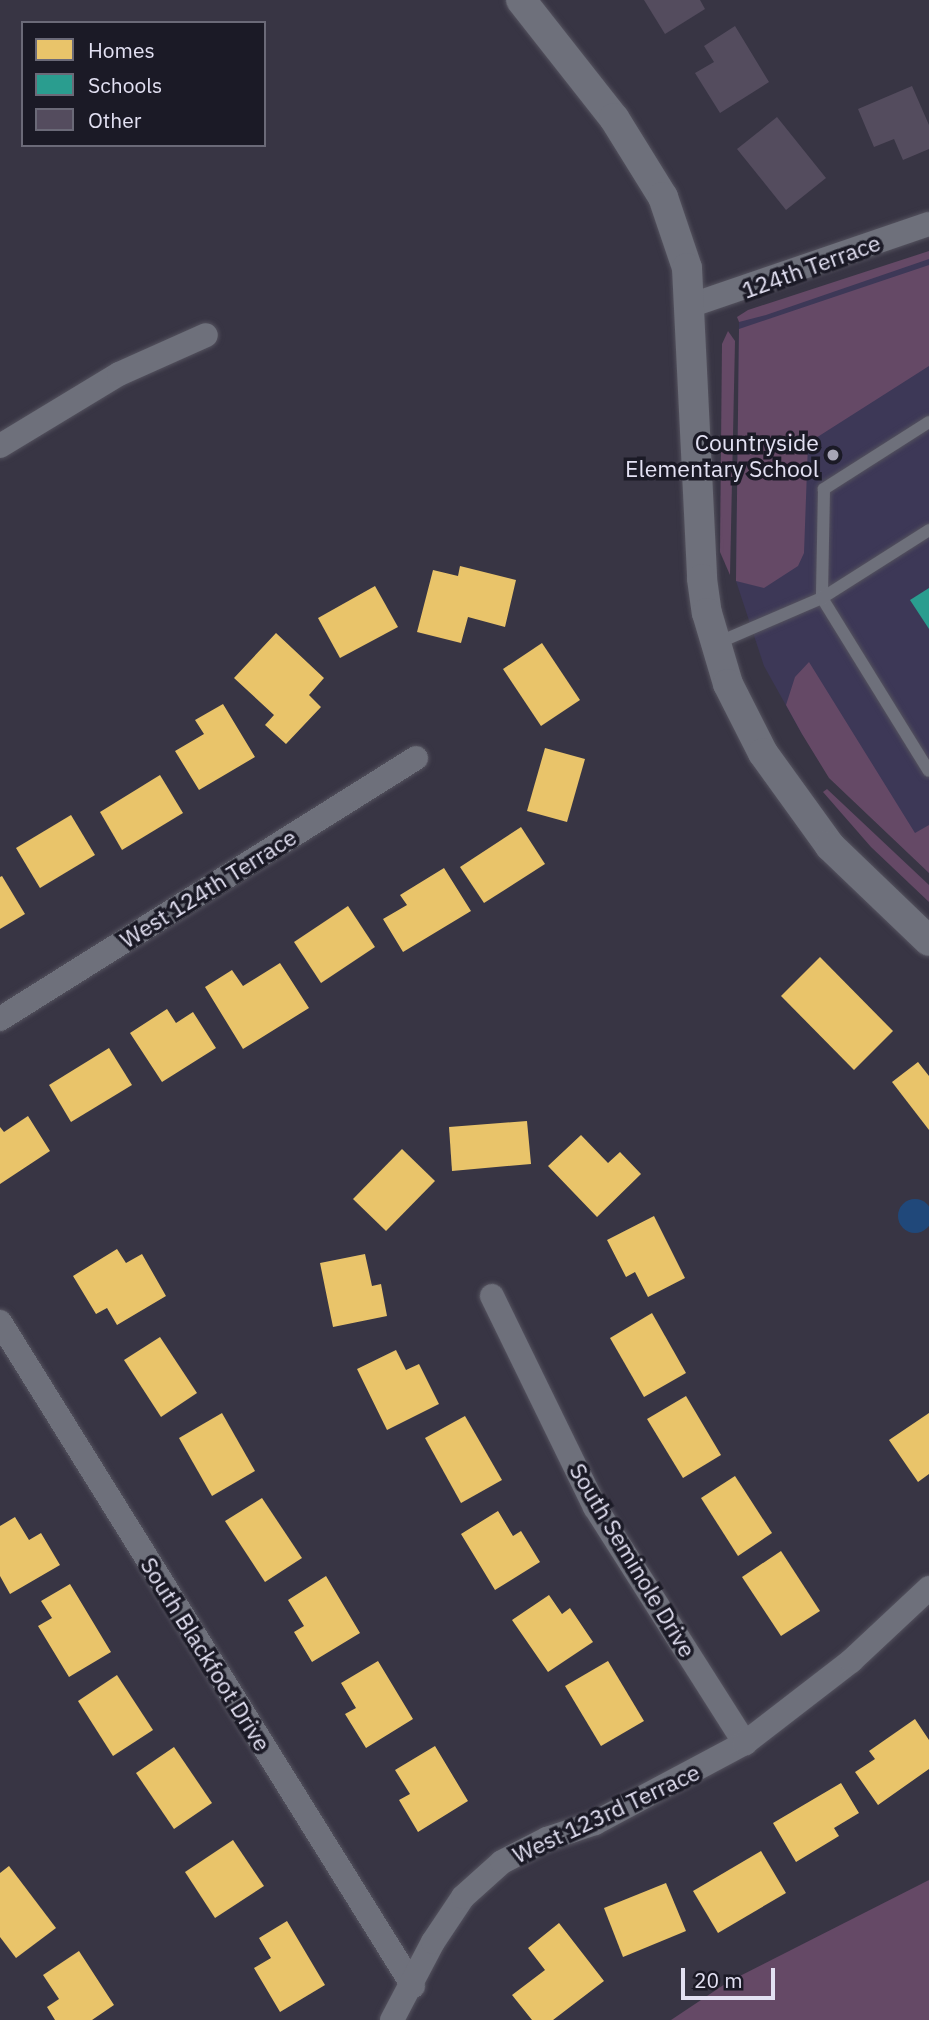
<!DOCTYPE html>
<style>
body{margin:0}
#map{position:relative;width:929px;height:2020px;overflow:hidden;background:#383544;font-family:"IBM Plex Sans",sans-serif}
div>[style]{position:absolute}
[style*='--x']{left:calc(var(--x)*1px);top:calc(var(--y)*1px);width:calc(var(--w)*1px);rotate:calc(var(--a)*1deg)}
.built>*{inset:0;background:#3d3857}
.green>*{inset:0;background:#654966}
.water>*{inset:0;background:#20487a}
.round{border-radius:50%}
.homes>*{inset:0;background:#e9c46a}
.schools>*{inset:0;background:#2a9d8f}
.building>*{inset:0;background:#544c5e}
.roads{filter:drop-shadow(0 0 2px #54525e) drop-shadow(0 0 2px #54525e)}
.service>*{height:12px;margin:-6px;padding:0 6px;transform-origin:6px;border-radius:6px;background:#6e707b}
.minor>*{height:24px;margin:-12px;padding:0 12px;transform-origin:12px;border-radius:12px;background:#6e707b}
.tertiary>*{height:30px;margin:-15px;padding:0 15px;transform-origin:15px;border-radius:15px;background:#6e707b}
.dots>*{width:19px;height:19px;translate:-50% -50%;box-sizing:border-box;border:4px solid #1b1a26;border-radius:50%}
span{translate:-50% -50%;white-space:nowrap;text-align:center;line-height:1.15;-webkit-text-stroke:7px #1b1a26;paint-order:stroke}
.street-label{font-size:23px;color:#e3e1f3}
.poi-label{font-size:23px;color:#e3e1f3}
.right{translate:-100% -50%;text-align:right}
.legend{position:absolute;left:21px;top:21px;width:245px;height:126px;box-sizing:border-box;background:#1b1a26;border:2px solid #6b6a78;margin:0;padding:9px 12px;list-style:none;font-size:21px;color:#e3e1f3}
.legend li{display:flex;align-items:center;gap:14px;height:35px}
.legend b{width:35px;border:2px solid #6b6a78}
.scale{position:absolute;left:681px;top:1968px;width:94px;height:32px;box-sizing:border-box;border:4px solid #e3e1f3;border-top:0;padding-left:9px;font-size:21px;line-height:24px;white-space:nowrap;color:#e3e1f3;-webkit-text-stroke:5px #1b1a26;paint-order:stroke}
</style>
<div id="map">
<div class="built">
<i style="clip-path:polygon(929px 256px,929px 873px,802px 734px,764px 666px,736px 581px,739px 319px)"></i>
</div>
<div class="green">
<i style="clip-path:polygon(929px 251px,929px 259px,766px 315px,739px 322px,737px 317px,748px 310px)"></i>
<i style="clip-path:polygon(929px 265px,929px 366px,808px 443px,804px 553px,798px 566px,764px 588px,736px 581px,739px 329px)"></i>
<i style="clip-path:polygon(728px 331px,735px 341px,730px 575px,720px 552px,722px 344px)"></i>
<i style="clip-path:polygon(809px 662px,915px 833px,929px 825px,929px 873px,829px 778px,802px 734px,786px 705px,795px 677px)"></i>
<i style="clip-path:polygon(827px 789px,929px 885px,929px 902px,871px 847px,823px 792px)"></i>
<i style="clip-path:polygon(929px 1880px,929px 2020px,671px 2020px,728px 1982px)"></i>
</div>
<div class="water">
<i class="round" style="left:898px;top:1199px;width:34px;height:34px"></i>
</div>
<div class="homes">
<i style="clip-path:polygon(460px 566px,516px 580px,505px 627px,468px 617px,461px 643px,417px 632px,433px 570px,458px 576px)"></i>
<i style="clip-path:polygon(375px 586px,398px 627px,340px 658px,318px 618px)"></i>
<i style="clip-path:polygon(276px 633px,324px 678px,309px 695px,321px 707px,286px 744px,265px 725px,274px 715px,234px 678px)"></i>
<i style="clip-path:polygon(542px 643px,580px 700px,541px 726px,503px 669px)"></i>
<i style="clip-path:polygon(223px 704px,255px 757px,199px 790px,175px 751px,204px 734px,195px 720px)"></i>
<i style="clip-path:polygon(545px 748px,585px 759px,567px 822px,527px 811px)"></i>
<i style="clip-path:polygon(160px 775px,183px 813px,122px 850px,100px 812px)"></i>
<i style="clip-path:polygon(71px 815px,95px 855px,40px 888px,16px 848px)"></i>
<i style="clip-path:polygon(521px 827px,545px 864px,484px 903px,460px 867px)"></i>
<i style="clip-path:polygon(444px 868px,471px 911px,403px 952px,383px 919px,407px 905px,400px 895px)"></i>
<i style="clip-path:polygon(2px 876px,25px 914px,0 929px,0 877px)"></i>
<i style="clip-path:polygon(348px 906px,375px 947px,321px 983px,294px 942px)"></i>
<i style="clip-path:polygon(820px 957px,893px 1031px,854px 1070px,781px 996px)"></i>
<i style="clip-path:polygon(280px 963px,309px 1008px,243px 1049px,205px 987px,232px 970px,243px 986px)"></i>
<i style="clip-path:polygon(167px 1009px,176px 1023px,193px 1012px,216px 1048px,162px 1082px,130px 1033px)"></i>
<i style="clip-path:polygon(109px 1048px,132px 1085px,71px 1122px,49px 1085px)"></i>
<i style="clip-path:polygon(918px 1062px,929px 1076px,929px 1130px,892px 1082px)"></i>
<i style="clip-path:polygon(28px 1116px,50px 1151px,0 1184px,0 1127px,4px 1132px)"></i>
<i style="clip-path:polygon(527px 1121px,531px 1164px,452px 1171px,449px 1127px)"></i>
<i style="clip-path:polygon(581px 1135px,608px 1163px,620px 1152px,641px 1174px,597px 1217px,548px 1166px)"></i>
<i style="clip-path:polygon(402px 1149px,435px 1181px,386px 1231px,353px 1199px)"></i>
<i style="clip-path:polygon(654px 1216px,685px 1278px,648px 1297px,635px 1272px,626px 1277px,607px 1240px)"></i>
<i style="clip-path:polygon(117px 1249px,126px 1263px,142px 1254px,166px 1296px,117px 1325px,107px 1308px,96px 1314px,73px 1276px)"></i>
<i style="clip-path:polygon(365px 1254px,372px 1286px,381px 1284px,387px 1316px,333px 1327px,320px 1263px)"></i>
<i style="clip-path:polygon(652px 1313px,686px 1373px,644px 1397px,610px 1338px)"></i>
<i style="clip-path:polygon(160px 1337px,197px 1393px,161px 1417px,124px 1360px)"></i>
<i style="clip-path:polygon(396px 1350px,406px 1370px,419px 1364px,439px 1404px,387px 1430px,357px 1369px)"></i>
<i style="clip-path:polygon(686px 1396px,721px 1455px,683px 1478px,647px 1419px)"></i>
<i style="clip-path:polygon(222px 1413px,255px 1471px,212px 1496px,179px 1438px)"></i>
<i style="clip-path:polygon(929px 1413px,929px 1474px,918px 1482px,889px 1440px)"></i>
<i style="clip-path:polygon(465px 1416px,502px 1480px,461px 1503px,425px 1438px)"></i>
<i style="clip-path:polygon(735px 1476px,772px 1533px,738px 1556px,701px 1498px)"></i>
<i style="clip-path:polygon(262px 1498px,302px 1558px,265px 1582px,225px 1521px)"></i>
<i style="clip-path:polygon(498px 1511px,513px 1536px,521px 1531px,540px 1562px,495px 1590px,461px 1534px)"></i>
<i style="clip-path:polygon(15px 1517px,29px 1540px,41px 1533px,60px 1565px,10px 1594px,0 1576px,0 1526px)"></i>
<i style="clip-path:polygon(781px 1551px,820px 1611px,781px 1636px,742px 1577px)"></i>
<i style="clip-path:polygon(326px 1576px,360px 1633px,312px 1662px,294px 1632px,304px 1626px,288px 1600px)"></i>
<i style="clip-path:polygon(70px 1584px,111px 1652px,69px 1677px,38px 1626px,52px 1618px,41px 1601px)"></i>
<i style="clip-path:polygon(549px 1595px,562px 1614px,570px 1608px,593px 1642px,548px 1672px,512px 1620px)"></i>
<i style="clip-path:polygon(378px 1661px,413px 1719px,366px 1748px,345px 1714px,356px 1708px,341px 1683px)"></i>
<i style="clip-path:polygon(608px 1661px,644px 1721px,601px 1746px,565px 1686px)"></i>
<i style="clip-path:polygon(117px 1675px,153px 1730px,113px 1756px,78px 1701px)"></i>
<i style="clip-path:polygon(915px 1719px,929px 1740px,929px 1769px,878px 1805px,855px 1772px,875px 1759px,869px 1751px)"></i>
<i style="clip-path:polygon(435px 1746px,468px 1801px,418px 1832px,399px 1800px,410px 1794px,395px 1770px)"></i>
<i style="clip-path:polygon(174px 1747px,212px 1803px,174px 1829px,136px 1773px)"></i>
<i style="clip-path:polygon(841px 1783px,859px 1813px,834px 1828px,839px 1836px,796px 1862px,773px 1823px)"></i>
<i style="clip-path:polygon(233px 1840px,264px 1886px,215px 1918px,185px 1872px)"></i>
<i style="clip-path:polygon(761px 1851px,786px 1893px,718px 1933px,693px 1891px)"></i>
<i style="clip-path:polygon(9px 1866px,56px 1928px,16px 1958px,0 1937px,0 1873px)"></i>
<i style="clip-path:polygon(666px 1883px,686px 1931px,623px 1957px,604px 1908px)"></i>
<i style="clip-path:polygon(287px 1921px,325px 1985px,280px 2012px,254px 1968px,271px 1958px,259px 1938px)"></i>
<i style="clip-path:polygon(559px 1923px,604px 1981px,553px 2020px,532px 2020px,512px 1995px,545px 1970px,528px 1948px)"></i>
<i style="clip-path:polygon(79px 1951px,114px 2005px,92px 2020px,55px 2020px,47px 2007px,59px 1999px,43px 1975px)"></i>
</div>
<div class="schools">
<i style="clip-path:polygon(929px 588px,929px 629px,910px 600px)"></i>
</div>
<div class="building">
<i style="clip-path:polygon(644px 0,700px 0,705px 9px,665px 34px)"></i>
<i style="clip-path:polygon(735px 26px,769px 82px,720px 113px,695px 73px,714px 62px,704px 46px)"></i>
<i style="clip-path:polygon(912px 86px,929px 125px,929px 149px,903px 160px,894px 139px,874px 147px,858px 109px)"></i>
<i style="clip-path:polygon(777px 117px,826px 178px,786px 210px,737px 149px)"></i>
</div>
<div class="roads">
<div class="service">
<i style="--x:929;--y:422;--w:125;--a:147.5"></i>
<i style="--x:824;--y:489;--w:109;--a:91.1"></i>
<i style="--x:822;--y:598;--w:203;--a:58.3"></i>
<i style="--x:715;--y:644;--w:116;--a:-23.3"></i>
<i style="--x:822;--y:598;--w:127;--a:-32.4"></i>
</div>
<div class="minor">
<i style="--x:692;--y:305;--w:250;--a:-18.9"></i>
<i style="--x:0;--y:446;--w:139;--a:-31.2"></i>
<i style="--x:119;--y:374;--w:95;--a:-24.1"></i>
<i style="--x:0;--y:1019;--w:491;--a:-32.1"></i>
<i style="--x:492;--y:1296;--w:235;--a:64"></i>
<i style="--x:595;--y:1507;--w:280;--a:57.6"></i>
<i style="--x:0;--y:1322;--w:782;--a:58.12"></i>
<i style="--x:392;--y:2020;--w:88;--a:-62.3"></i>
<i style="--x:433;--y:1942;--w:54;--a:-56.3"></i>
<i style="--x:463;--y:1897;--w:52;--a:-41.9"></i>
<i style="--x:502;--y:1862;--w:51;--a:-27.1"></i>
<i style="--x:547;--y:1839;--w:51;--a:-18.4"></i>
<i style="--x:595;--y:1823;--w:170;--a:-28.1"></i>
<i style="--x:745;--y:1743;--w:134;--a:-37.7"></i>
<i style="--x:851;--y:1661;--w:107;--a:-43.1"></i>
</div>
<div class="tertiary">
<i style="--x:521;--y:0;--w:150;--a:51.8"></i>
<i style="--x:614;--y:118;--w:93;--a:58.2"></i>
<i style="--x:663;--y:197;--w:75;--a:71.3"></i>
<i style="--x:687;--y:268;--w:311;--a:87.2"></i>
<i style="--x:702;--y:579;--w:34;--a:82"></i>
<i style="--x:707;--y:613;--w:74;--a:73.5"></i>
<i style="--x:728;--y:684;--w:77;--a:63.1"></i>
<i style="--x:763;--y:753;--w:115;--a:54.2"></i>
<i style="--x:830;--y:846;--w:137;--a:43.8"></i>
</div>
</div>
<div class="dots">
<i style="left:833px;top:455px;background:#a7a5b6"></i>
</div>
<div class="street-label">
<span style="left:811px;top:266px;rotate:-20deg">124th Terrace</span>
<span style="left:208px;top:888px;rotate:-32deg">West 124th Terrace</span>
<span style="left:633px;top:1560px;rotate:59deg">South Seminole Drive</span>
<span style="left:206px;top:1654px;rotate:58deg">South Blackfoot Drive</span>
<span style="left:606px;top:1813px;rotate:-25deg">West 123rd Terrace</span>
</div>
<div class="poi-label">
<span class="right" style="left:819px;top:455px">Countryside<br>Elementary School</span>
</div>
<ul class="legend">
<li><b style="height:19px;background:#e9c46a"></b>Homes</li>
<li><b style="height:19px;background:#2a9d8f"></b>Schools</li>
<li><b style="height:19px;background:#544c5e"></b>Other</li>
</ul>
<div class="scale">20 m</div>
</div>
